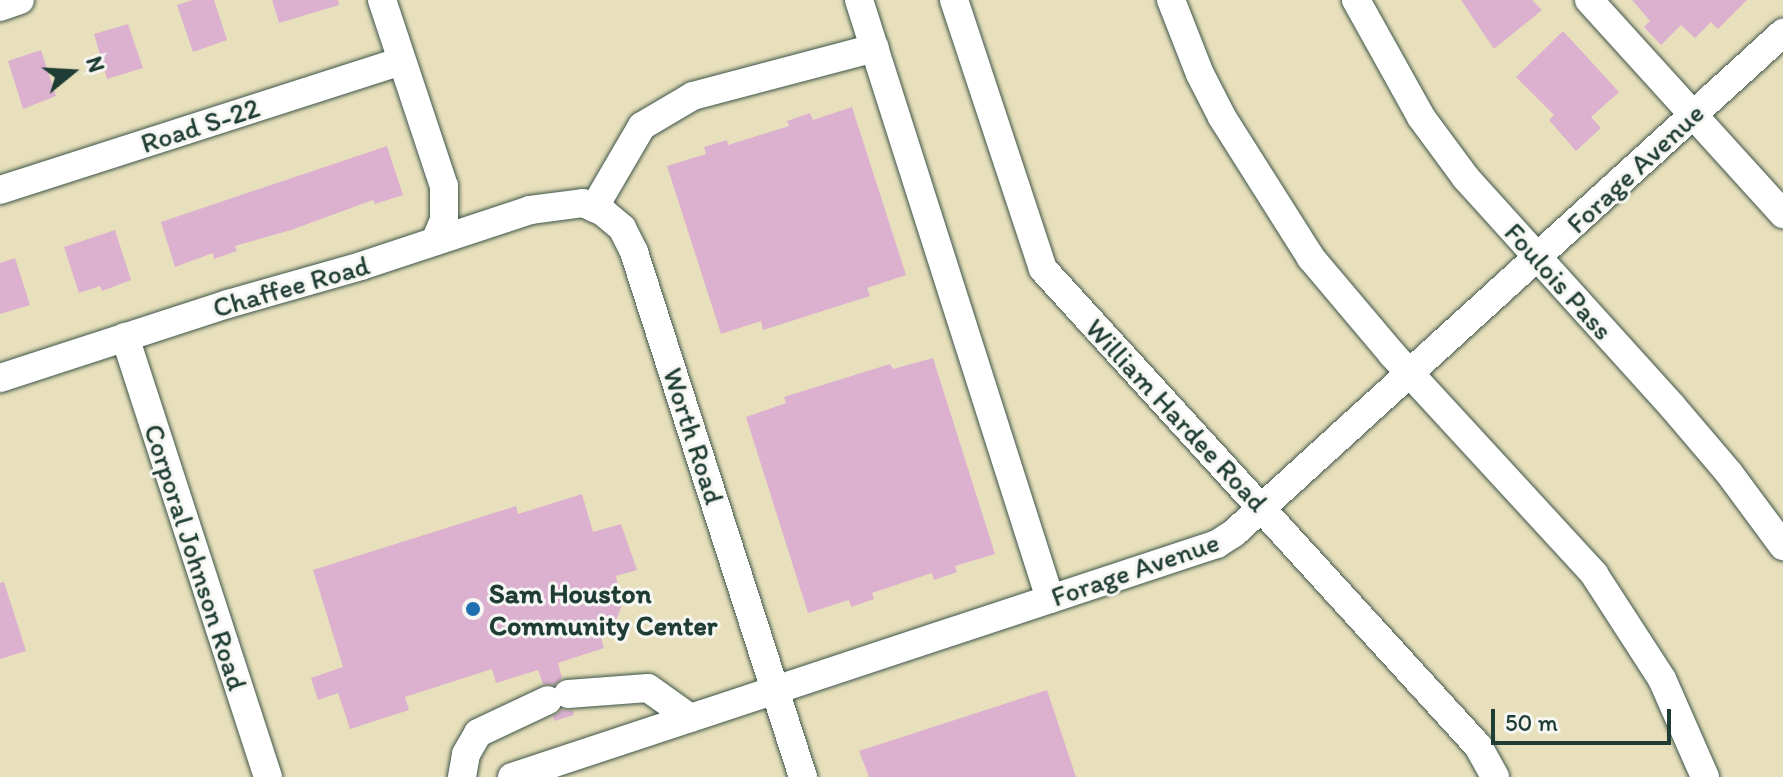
<!DOCTYPE html>
<style>
body{margin:0}
#map{position:relative;width:1783px;height:777px;overflow:hidden;background:#e8e0bc;font-family:Itim,sans-serif}
div>[style]{position:absolute}
[style*='--x']{left:calc(var(--x)*1px);top:calc(var(--y)*1px);width:calc(var(--w)*1px);rotate:calc(var(--a)*1deg)}
.building>*{inset:0;background:#dcb1cf}
.roads{filter:drop-shadow(0 0 2px #3d5548) drop-shadow(0 0 2px #3d5548)}
.minor>*{height:28px;margin:-14px;padding:0 14px;transform-origin:14px;border-radius:14px;background:#fff}
.dots>*{width:22px;height:22px;translate:-50% -50%;box-sizing:border-box;border:4px solid #f6f6f2;border-radius:50%}
span{translate:-50% -50%;white-space:nowrap;text-align:center;line-height:1.15;-webkit-text-stroke:6px #f6f6f2;paint-order:stroke}
.street-label{font-size:28px;color:#1f3d34}
.poi-label{font-size:28px;color:#1f3d34;font-weight:700}
.left{translate:0 -50%;text-align:left}
.north{position:absolute;left:32px;top:32px;width:80px;height:80px;-webkit-text-stroke:6px #f6f6f2;paint-order:stroke;rotate:72deg;font-size:22px;font-weight:700;line-height:32px;text-align:center;color:#1f3d34}
.north::after{content:'';display:block;margin:auto;width:28px;height:36px;background:#1f3d34;clip-path:polygon(50% 0,100% 100%,50% 72%,0 100%)}
.scale{position:absolute;left:1491px;top:709px;width:180px;height:36px;box-sizing:border-box;border:4px solid #1f3d34;border-top:0;padding-left:10px;font-size:24px;line-height:28px;white-space:nowrap;color:#1f3d34;-webkit-text-stroke:6px #f6f6f2;paint-order:stroke}
</style>
<div id="map">
<div class="building">
<i style="clip-path:polygon(193px 0,214px 0,227px 40px,193px 52px,177px 5px)"></i>
<i style="clip-path:polygon(272px 0,338px 0,339px 5px,279px 23px)"></i>
<i style="clip-path:polygon(1461px 0,1532px 0,1542px 10px,1494px 49px)"></i>
<i style="clip-path:polygon(1632px 0,1747px 0,1718px 29px,1711px 22px,1695px 38px,1681px 25px,1661px 45px,1644px 27px,1650px 21px)"></i>
<i style="clip-path:polygon(128px 24px,143px 68px,107px 79px,94px 34px)"></i>
<i style="clip-path:polygon(1563px 31px,1619px 92px,1591px 117px,1601px 128px,1576px 151px,1549px 120px,1554px 115px,1516px 77px)"></i>
<i style="clip-path:polygon(41px 50px,56px 96px,23px 109px,8px 61px)"></i>
<i style="clip-path:polygon(852px 107px,906px 275px,867px 288px,870px 296px,763px 330px,761px 321px,721px 334px,667px 166px,706px 154px,704px 147px,727px 140px,728px 145px,789px 126px,787px 121px,810px 113px,813px 120px)"></i>
<i style="clip-path:polygon(387px 146px,403px 195px,375px 204px,373px 200px,291px 230px,235px 246px,237px 251px,214px 259px,213px 253px,175px 267px,161px 222px)"></i>
<i style="clip-path:polygon(115px 230px,131px 280px,102px 291px,100px 286px,79px 293px,64px 247px)"></i>
<i style="clip-path:polygon(15px 258px,30px 305px,0 314px,0 263px)"></i>
<i style="clip-path:polygon(933px 358px,995px 554px,955px 566px,957px 572px,934px 580px,932px 573px,872px 593px,874px 599px,851px 607px,849px 600px,808px 613px,746px 417px,786px 403px,784px 397px,890px 364px,893px 369px)"></i>
<i style="clip-path:polygon(582px 494px,593px 532px,621px 524px,637px 570px,616px 576px,622px 605px,617px 618px,600px 634px,604px 648px,558px 663px,562px 678px,554px 685px,543px 684px,538px 670px,496px 683px,492px 669px,405px 697px,409px 710px,350px 729px,338px 693px,318px 700px,311px 678px,343px 667px,313px 570px,516px 506px,518px 514px)"></i>
<i style="clip-path:polygon(4px 582px,26px 651px,0 659px,0 583px)"></i>
<i style="clip-path:polygon(1047px 690px,1076px 777px,869px 777px,859px 751px)"></i>
<i style="clip-path:polygon(562px 710px,573px 711px,574px 715px,554px 721px,553px 716px)"></i>
</div>
<div class="roads">
<div class="minor">
<i style="--x:382;--y:0;--w:196;--a:71.6"></i>
<i style="--x:444;--y:186;--w:34;--a:90"></i>
<i style="--x:444;--y:220;--w:23;--a:113"></i>
<i style="--x:859;--y:0;--w:629;--a:72.31"></i>
<i style="--x:954;--y:0;--w:283;--a:71.7"></i>
<i style="--x:1043;--y:269;--w:646;--a:47.64"></i>
<i style="--x:1478;--y:746;--w:35;--a:61"></i>
<i style="--x:1171;--y:0;--w:79;--a:68.6"></i>
<i style="--x:1200;--y:74;--w:48;--a:62.9"></i>
<i style="--x:1222;--y:117;--w:167;--a:57.7"></i>
<i style="--x:1311;--y:258;--w:126;--a:49.8"></i>
<i style="--x:1392;--y:354;--w:299;--a:47.4"></i>
<i style="--x:1594;--y:574;--w:125;--a:57.1"></i>
<i style="--x:1662;--y:679;--w:107;--a:66.3"></i>
<i style="--x:1356;--y:0;--w:134;--a:60.9"></i>
<i style="--x:1421;--y:117;--w:76;--a:53.6"></i>
<i style="--x:1466;--y:178;--w:307;--a:47.9"></i>
<i style="--x:1672;--y:406;--w:88;--a:49.6"></i>
<i style="--x:1729;--y:473;--w:91;--a:53.5"></i>
<i style="--x:1589;--y:0;--w:289;--a:47.8"></i>
<i style="--x:0;--y:7;--w:21;--a:-19"></i>
<i style="--x:0;--y:190;--w:421;--a:-17.8"></i>
<i style="--x:594;--y:208;--w:95;--a:-59.7"></i>
<i style="--x:642;--y:126;--w:59;--a:-30.5"></i>
<i style="--x:693;--y:96;--w:188;--a:-14.8"></i>
<i style="--x:125;--y:337;--w:463;--a:72"></i>
<i style="--x:0;--y:378;--w:240;--a:-18"></i>
<i style="--x:228;--y:304;--w:138;--a:-15.9"></i>
<i style="--x:361;--y:266;--w:178;--a:-18.3"></i>
<i style="--x:530;--y:210;--w:53;--a:-7.5"></i>
<i style="--x:583;--y:203;--w:22;--a:24"></i>
<i style="--x:603;--y:212;--w:25;--a:40"></i>
<i style="--x:622;--y:228;--w:27;--a:63"></i>
<i style="--x:634;--y:252;--w:552;--a:72.16"></i>
<i style="--x:568;--y:694;--w:80;--a:-4.3"></i>
<i style="--x:648;--y:688;--w:52;--a:35.5"></i>
<i style="--x:462;--y:777;--w:23;--a:-80"></i>
<i style="--x:466;--y:754;--w:24;--a:-60"></i>
<i style="--x:478;--y:733;--w:77;--a:-25.2"></i>
<i style="--x:512;--y:777;--w:743;--a:-18.29"></i>
<i style="--x:1217;--y:544;--w:20;--a:-33"></i>
<i style="--x:1234;--y:533;--w:743;--a:-42.33"></i>
</div>
</div>
<div class="dots">
<i style="left:473px;top:609px;background:#1f6fb2"></i>
</div>
<div class="street-label">
<span style="left:200px;top:125px;rotate:-18deg">Road S-22</span>
<span style="left:1635px;top:168px;rotate:-43deg">Forage Avenue</span>
<span style="left:1559px;top:281px;rotate:48deg">Foulois Pass</span>
<span style="left:291px;top:286px;rotate:-16deg">Chaffee Road</span>
<span style="left:1177px;top:415px;rotate:47deg">William Hardee Road</span>
<span style="left:694px;top:436px;rotate:72deg">Worth Road</span>
<span style="left:196px;top:557px;rotate:72deg">Corporal Johnson Road</span>
<span style="left:1135px;top:569px;rotate:-19deg">Forage Avenue</span>
</div>
<div class="poi-label">
<span class="left" style="left:489px;top:609px">Sam Houston<br>Community Center</span>
</div>
<div class="north">N</div>
<div class="scale">50 m</div>
</div>
